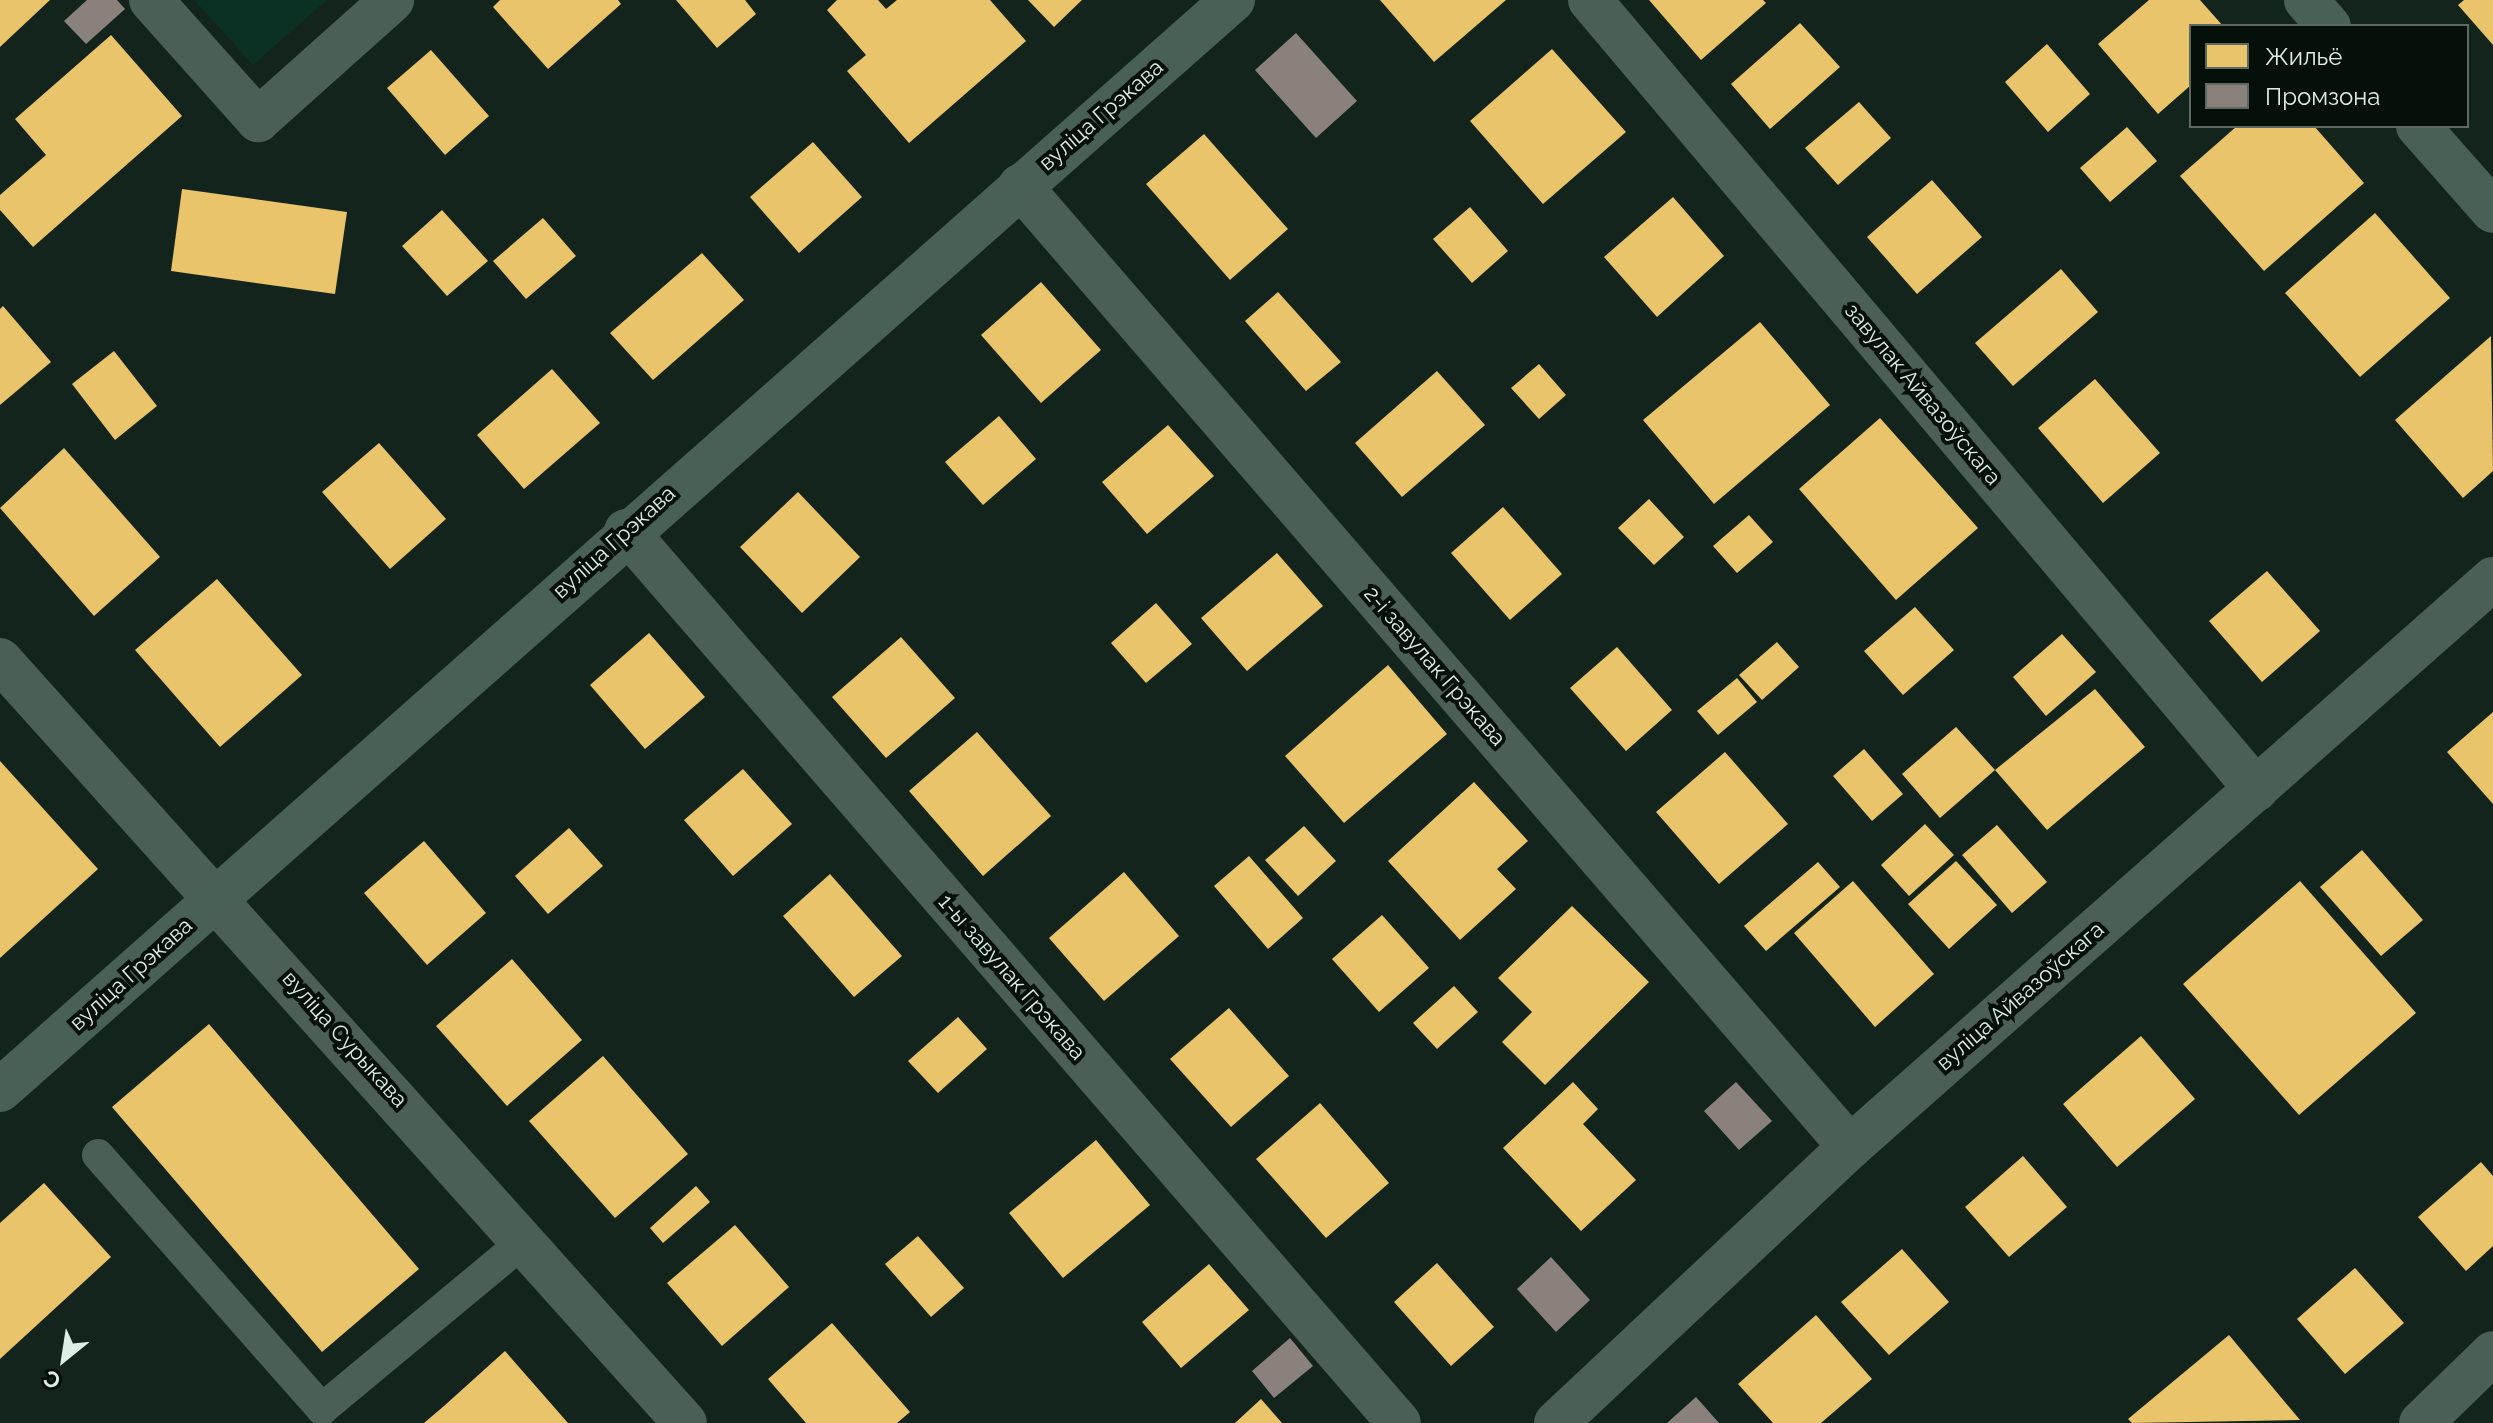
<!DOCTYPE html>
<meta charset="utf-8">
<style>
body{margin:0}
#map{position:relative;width:2493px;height:1423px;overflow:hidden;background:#13241d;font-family:Raleway,sans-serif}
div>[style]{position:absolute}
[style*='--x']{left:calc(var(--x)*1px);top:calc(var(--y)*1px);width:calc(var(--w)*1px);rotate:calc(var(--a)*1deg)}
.built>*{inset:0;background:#0a3123}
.homes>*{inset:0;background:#e9c46a}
.industry>*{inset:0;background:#8a817c}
.lane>*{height:32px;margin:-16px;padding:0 16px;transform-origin:16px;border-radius:16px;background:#4b5f56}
.street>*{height:44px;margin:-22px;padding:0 22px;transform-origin:22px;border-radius:22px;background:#4b5f56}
.secondary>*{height:44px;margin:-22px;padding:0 22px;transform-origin:22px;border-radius:22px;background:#496057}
span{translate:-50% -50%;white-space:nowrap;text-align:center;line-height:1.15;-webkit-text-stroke:8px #05100b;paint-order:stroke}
.street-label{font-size:22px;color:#dceee5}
.legend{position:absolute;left:2189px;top:24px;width:280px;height:104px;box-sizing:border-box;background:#05100b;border:2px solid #5b6962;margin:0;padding:10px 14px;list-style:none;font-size:24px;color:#dceee5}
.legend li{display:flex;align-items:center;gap:16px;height:40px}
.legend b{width:40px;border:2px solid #5b6962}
.north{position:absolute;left:24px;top:1319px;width:80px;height:80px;-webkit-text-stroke:6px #05100b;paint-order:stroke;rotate:210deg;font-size:22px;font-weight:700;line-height:32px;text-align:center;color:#dceee5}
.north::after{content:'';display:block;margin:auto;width:28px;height:36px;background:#dceee5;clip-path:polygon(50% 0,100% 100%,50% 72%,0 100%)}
</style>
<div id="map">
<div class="built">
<i style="clip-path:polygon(194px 0,327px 0,253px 65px)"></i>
</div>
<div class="homes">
<i style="clip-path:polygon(0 0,50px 0,0 47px)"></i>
<i style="clip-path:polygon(500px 0,618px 0,621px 4px,548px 69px,493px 7px)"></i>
<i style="clip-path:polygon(676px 0,745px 0,756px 14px,717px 48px)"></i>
<i style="clip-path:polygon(837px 0,878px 0,886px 9px,897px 0,990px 0,1026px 41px,909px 143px,847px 71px,866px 55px,827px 10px)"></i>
<i style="clip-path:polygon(1028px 0,1082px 0,1054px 27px)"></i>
<i style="clip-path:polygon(1380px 0,1506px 0,1434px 62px)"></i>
<i style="clip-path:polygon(1649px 0,1763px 0,1766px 3px,1701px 60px)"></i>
<i style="clip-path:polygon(2149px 0,2200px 0,2223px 26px,2191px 26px,2191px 85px,2158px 114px,2098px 44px)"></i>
<i style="clip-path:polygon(2464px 0,2493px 0,2493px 45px,2458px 5px)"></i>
<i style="clip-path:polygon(1800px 23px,1840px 67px,1770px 129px,1731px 84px)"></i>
<i style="clip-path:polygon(111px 35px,182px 116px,33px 247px,0 210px,0 195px,46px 155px,15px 119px)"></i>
<i style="clip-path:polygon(2047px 44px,2090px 94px,2048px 132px,2005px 82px)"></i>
<i style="clip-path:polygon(1552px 49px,1626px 132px,1543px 204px,1470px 121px)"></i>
<i style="clip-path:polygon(431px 50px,489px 116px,445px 155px,387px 88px)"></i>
<i style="clip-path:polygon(1859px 102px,1891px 138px,1838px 185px,1805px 148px)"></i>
<i style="clip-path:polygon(2237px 126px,2314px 126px,2364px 183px,2264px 271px,2180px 176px)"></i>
<i style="clip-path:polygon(2127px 127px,2157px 161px,2110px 202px,2080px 168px)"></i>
<i style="clip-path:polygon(1204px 134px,1288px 229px,1230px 280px,1146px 184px)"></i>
<i style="clip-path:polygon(813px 142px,862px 197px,799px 253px,750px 197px)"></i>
<i style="clip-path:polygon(1932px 180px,1982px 237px,1917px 294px,1867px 237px)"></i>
<i style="clip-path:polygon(182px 189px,347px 212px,335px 294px,171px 271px)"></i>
<i style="clip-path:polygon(1673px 197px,1724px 256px,1657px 317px,1604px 257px)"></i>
<i style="clip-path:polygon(1470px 207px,1508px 251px,1472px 283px,1433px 239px)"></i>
<i style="clip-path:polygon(442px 210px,488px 261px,447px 296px,402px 246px)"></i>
<i style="clip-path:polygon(2375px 213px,2450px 298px,2360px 377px,2285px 293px)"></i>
<i style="clip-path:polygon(543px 218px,576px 256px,526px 299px,493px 261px)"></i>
<i style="clip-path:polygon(702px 253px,744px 300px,653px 380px,610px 333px)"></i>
<i style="clip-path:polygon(2061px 269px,2098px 312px,2013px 386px,1975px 343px)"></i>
<i style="clip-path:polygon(1041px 282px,1101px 350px,1041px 403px,981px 335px)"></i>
<i style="clip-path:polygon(1278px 292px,1341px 362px,1306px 391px,1245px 321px)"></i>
<i style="clip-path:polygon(3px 306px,51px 362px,0 405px,0 309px)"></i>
<i style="clip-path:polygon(1760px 322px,1830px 405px,1714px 504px,1643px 420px)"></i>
<i style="clip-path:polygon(2491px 336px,2493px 471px,2463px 498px,2395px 420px)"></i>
<i style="clip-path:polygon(114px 351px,157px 406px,115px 440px,72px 384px)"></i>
<i style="clip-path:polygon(1539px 364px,1566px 395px,1539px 419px,1511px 388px)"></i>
<i style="clip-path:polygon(552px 369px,600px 423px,524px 489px,477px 435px)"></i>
<i style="clip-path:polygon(1437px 371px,1485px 425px,1402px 497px,1355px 443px)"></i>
<i style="clip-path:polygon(2095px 379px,2160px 453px,2103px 503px,2038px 428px)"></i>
<i style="clip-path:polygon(999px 416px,1036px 459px,983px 505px,945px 462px)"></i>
<i style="clip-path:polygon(1880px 418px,1978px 528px,1896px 600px,1799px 489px)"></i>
<i style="clip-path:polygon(1168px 425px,1214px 476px,1147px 534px,1102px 482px)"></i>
<i style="clip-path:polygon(379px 443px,446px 519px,390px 569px,322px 492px)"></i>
<i style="clip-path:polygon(64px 448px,160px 557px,94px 616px,0 508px)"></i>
<i style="clip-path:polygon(798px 492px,860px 557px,802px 613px,740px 547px)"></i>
<i style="clip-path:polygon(1649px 499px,1684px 537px,1654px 565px,1618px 528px)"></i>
<i style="clip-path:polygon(1503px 507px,1562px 574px,1510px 620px,1451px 553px)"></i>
<i style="clip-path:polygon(1749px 515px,1773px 542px,1737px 573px,1713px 546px)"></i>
<i style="clip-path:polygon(1277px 553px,1323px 606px,1247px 671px,1201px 618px)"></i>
<i style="clip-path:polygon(2267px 571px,2320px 631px,2262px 682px,2209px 621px)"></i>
<i style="clip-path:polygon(217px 579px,302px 675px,220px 747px,135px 650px)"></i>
<i style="clip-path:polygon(1156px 603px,1192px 644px,1146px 683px,1111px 643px)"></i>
<i style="clip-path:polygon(1915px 607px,1954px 650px,1903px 695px,1864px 651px)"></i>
<i style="clip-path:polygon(649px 633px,705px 697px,645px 749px,590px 685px)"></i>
<i style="clip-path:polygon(2062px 634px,2096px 672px,2046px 716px,2013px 677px)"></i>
<i style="clip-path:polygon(901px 637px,955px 698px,886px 758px,832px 697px)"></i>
<i style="clip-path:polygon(1777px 642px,1799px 667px,1762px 700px,1739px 675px)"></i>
<i style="clip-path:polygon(1617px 647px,1672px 710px,1626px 751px,1570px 688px)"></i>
<i style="clip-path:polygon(1388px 665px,1447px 734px,1344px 823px,1285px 756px)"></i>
<i style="clip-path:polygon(1737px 678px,1757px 702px,1718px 735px,1697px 711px)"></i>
<i style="clip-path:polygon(2095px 689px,2145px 747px,2047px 830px,1995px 770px)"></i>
<i style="clip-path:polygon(2493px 712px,2493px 804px,2447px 752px)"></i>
<i style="clip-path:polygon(1956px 727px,1995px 770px,1940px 818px,1902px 774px)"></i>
<i style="clip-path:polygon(977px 732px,1051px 816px,983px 876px,909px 791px)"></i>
<i style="clip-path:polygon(1864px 749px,1903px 794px,1872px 821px,1833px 776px)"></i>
<i style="clip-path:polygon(1725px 752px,1788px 824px,1719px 884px,1656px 812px)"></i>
<i style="clip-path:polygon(0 761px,98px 869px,0 958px)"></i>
<i style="clip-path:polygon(743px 769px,792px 824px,733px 876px,684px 820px)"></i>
<i style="clip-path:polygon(1474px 782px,1528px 841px,1497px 869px,1516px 889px,1460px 940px,1388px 861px)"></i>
<i style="clip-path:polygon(1925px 824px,1954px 855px,1909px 896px,1881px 865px)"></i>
<i style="clip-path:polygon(1997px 825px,2047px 882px,2012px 913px,1962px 855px)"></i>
<i style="clip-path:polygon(1304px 826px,1336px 861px,1298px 896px,1265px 860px)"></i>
<i style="clip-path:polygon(569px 828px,603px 866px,548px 914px,515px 876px)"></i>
<i style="clip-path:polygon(424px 841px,486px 913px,427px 965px,364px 893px)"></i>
<i style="clip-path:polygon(2362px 850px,2423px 920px,2381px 956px,2320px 887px)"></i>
<i style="clip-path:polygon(1249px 856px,1303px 918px,1268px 949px,1214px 886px)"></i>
<i style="clip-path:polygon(1956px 861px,1997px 905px,1949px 949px,1908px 904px)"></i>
<i style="clip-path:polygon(1818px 862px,1840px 887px,1766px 951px,1744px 926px)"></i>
<i style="clip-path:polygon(1124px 872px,1179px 936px,1104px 1001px,1049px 938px)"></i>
<i style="clip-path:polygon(830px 874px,902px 956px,854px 997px,783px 916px)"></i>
<i style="clip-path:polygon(1853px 881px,1934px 974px,1875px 1027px,1794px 933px)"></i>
<i style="clip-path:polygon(2300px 881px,2416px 1013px,2299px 1115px,2183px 984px)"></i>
<i style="clip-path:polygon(1572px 906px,1649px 982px,1545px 1085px,1502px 1042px,1532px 1012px,1498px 978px)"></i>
<i style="clip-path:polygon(1382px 915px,1429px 968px,1379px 1012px,1332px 959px)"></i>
<i style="clip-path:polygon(512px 959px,582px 1040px,507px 1106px,436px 1026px)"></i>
<i style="clip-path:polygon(1454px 986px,1478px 1012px,1437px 1049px,1413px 1023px)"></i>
<i style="clip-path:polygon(1229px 1008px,1289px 1076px,1231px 1127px,1170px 1059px)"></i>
<i style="clip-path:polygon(958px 1017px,987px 1049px,938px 1093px,908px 1061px)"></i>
<i style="clip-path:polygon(209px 1024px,419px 1269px,322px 1352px,112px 1107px)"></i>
<i style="clip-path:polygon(2141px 1036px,2195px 1099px,2117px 1167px,2063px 1104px)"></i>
<i style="clip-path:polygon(603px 1056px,688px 1154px,615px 1218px,529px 1121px)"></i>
<i style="clip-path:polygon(1573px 1082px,1598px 1109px,1583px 1124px,1636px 1180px,1581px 1231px,1503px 1148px)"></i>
<i style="clip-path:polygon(1320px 1103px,1389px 1183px,1326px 1238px,1256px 1159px)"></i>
<i style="clip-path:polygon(1096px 1140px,1150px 1205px,1063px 1278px,1009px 1213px)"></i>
<i style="clip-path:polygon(2023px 1156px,2067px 1207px,2009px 1257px,1965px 1207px)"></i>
<i style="clip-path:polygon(2481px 1162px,2493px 1176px,2493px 1246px,2466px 1271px,2418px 1217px)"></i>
<i style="clip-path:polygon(44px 1183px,111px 1257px,0 1359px,0 1223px)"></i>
<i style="clip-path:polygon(696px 1186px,710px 1202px,663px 1243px,650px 1228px)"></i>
<i style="clip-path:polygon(735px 1225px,789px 1287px,722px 1346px,667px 1283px)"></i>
<i style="clip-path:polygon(918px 1236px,964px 1288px,931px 1317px,885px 1264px)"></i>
<i style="clip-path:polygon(1902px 1249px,1949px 1302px,1889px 1355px,1841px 1302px)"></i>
<i style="clip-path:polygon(1437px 1263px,1494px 1327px,1451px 1366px,1394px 1302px)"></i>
<i style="clip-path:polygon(1209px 1264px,1249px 1310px,1181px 1368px,1142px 1322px)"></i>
<i style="clip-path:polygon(2355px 1268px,2404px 1323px,2345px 1374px,2297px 1319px)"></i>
<i style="clip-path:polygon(1816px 1315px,1872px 1379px,1821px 1423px,1773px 1423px,1738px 1384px)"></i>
<i style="clip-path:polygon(832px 1323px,910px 1412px,897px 1423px,806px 1423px,768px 1379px)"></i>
<i style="clip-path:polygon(2229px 1335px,2300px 1420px,2132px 1423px,2128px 1419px)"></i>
<i style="clip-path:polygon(505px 1351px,568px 1423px,424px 1423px,444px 1406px)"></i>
<i style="clip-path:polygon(1261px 1399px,1282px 1423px,1235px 1423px)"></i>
</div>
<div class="industry">
<i style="clip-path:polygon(87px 0,117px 0,125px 9px,86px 44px,64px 21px)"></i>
<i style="clip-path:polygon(1296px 33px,1357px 101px,1316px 138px,1255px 70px)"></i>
<i style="clip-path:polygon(1736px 1082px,1772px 1121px,1739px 1150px,1704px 1111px)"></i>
<i style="clip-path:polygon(1551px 1257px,1590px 1300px,1556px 1332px,1517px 1289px)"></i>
<i style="clip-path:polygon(1290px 1338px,1313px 1366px,1274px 1398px,1252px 1371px)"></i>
<i style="clip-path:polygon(1696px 1397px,1719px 1423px,1667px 1423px)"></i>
</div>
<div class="lane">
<i style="--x:98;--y:1155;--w:339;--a:48.6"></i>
<i style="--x:322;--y:1409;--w:263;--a:-39.7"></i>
</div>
<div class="street">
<i style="--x:151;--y:0;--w:161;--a:48.3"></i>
<i style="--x:258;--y:120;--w:180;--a:-41.8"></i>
<i style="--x:1590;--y:0;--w:1033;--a:49.83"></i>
<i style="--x:1020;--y:186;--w:1270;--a:49.18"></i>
<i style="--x:626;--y:531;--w:1180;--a:49.09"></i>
<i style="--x:0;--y:660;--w:1025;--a:48.08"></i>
<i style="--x:1556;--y:1423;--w:403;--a:-43.2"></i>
<i style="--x:1850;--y:1147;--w:858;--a:-41.46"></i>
<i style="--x:2421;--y:1423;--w:100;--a:-44.2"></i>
</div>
<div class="secondary">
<i style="--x:2306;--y:0;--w:35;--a:49"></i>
<i style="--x:2418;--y:126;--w:113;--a:48.6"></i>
<i style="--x:0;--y:1090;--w:1646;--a:-41.48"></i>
</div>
<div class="street-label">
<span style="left:1101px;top:115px;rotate:-41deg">вуліца Грэкава</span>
<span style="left:1923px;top:394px;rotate:50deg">завулак Айвазоўскага</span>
<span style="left:614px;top:542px;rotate:-42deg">вуліца Грэкава</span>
<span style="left:1435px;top:666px;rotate:49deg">2-і завулак Грэкава</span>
<span style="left:131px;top:974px;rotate:-42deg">вуліца Грэкава</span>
<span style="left:1012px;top:977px;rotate:49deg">1-ы завулак Грэкава</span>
<span style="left:2020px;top:996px;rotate:-41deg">вуліца Айвазоўскага</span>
<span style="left:345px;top:1039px;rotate:48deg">вуліца Сурыкава</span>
</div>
<ul class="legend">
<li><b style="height:22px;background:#e9c46a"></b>Жильё</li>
<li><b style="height:22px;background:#8a817c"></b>Промзона</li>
</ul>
<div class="north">С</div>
</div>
